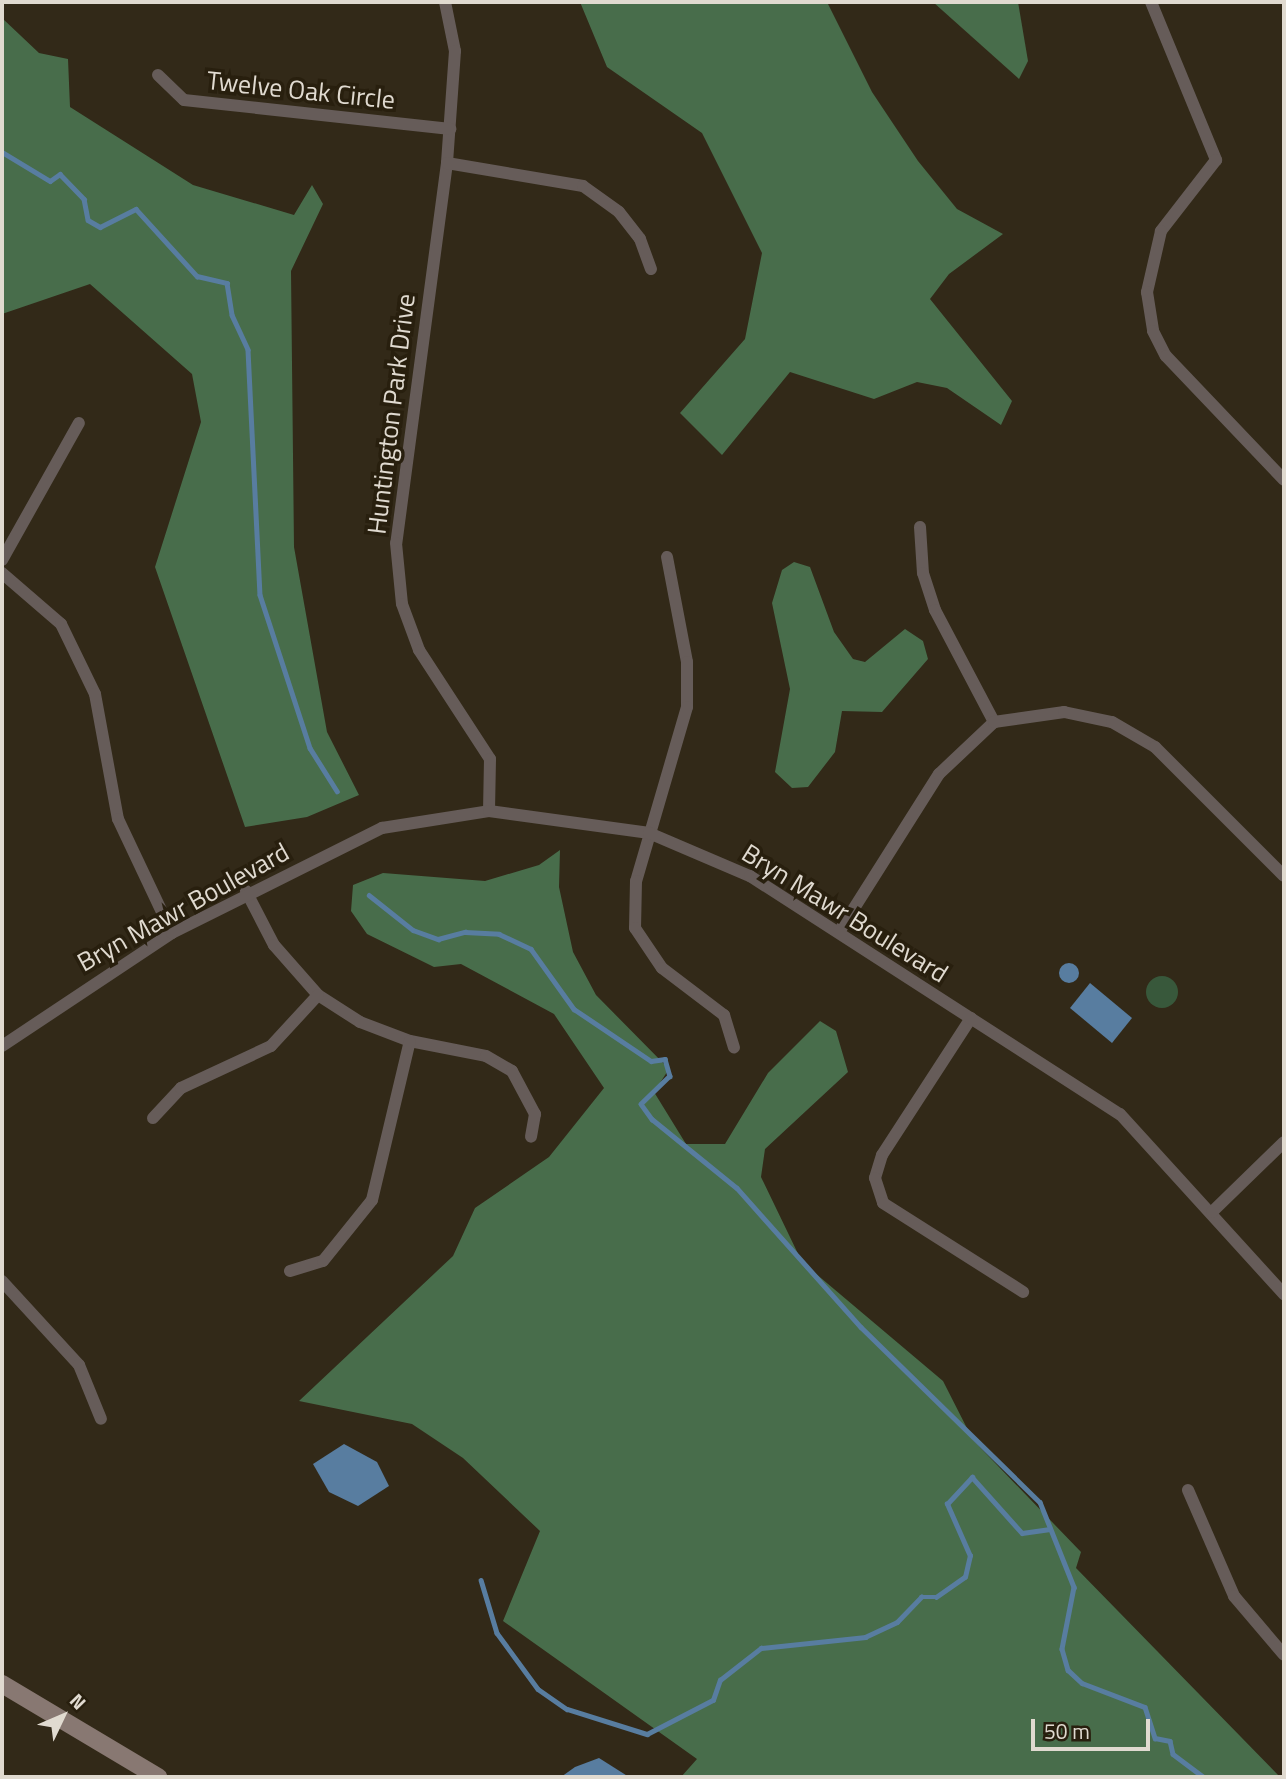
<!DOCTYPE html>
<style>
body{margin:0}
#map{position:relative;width:1286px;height:1779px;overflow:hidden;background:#322918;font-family:"Titillium Web",sans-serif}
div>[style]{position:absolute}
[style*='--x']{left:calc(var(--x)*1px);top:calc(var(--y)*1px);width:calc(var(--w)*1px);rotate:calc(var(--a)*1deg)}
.green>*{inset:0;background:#38583b}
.round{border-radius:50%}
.forest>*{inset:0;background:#486d4b}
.water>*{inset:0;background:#587da0}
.stream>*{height:4.5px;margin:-2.25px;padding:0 2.25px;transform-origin:2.25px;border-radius:2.25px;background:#587da0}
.street>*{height:12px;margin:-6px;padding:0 6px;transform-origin:6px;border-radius:6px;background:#665c59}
.secondary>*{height:18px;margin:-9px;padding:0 9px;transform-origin:9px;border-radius:9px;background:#887872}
span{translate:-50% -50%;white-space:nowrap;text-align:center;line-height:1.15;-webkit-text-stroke:7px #281f0e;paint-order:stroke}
.street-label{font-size:26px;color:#e0dad0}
.frame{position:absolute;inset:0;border:4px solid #e0dad0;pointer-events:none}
.north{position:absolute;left:28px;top:1681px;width:70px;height:70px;-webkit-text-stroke:5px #281f0e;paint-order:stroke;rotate:46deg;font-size:19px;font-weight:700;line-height:28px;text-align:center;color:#e0dad0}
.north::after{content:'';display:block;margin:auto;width:24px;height:32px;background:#e0dad0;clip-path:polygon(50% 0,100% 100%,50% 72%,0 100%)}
.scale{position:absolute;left:1031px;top:1719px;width:119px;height:32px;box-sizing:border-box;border:4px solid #e0dad0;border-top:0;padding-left:9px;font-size:21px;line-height:24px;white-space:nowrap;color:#e0dad0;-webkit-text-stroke:5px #281f0e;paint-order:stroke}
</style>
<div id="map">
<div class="green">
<i class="round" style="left:1146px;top:976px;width:32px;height:32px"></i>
</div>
<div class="forest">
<i style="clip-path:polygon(580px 2px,827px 2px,872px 92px,918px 161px,957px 209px,1003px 234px,949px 274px,930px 299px,1012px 401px,1001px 425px,947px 388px,917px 382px,874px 399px,790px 372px,722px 455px,680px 413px,745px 339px,762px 253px,702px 133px,607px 67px)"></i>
<i style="clip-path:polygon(933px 2px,1018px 2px,1028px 61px,1019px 79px)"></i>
<i style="clip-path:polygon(2px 18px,39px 53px,68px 59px,70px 107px,193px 185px,294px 215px,312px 185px,323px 204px,291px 271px,294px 547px,327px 732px,359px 795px,307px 817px,245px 827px,155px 567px,201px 422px,192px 374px,90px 284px,2px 314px)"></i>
<i style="clip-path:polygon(794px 562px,810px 567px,834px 632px,853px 659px,865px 662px,905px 629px,923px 641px,928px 659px,882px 712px,842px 711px,835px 752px,808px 787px,792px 788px,775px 772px,790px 689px,772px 603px,782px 570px)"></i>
<i style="clip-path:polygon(560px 850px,559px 887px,573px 952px,596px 995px,669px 1069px,654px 1092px,686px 1144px,725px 1144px,768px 1073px,820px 1021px,836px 1031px,848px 1072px,765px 1149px,761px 1177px,802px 1262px,943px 1381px,973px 1440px,1081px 1552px,1076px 1568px,1280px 1777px,681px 1777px,697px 1759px,503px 1621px,540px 1531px,463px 1458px,412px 1424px,299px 1401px,453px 1256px,475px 1208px,549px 1157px,604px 1088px,554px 1014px,461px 964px,434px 967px,367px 934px,351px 911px,353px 885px,383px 873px,485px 881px,539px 865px)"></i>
</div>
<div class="water">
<i class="round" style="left:1059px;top:963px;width:20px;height:20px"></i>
<i style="clip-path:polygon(1090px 983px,1132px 1018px,1112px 1043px,1070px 1008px)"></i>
<i style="clip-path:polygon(344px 1444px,377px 1462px,389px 1486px,358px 1506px,329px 1492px,313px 1464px)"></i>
<i style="clip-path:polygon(599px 1758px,629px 1777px,561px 1777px,575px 1767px)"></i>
</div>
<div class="stream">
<i style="--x:2;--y:152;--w:56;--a:31.1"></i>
<i style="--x:50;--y:181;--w:12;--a:-35"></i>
<i style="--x:60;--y:174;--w:35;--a:46"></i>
<i style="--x:84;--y:199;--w:21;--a:79"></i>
<i style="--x:88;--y:220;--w:14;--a:30"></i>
<i style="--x:100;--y:227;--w:40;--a:-26.6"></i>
<i style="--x:136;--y:209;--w:91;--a:47.7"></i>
<i style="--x:197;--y:276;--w:31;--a:13"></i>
<i style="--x:227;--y:283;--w:32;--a:81"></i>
<i style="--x:232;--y:315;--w:38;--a:65"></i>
<i style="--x:248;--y:350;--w:245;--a:87.2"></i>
<i style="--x:260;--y:595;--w:161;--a:71.9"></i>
<i style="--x:310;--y:748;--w:51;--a:57.9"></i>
<i style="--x:369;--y:895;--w:56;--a:38.5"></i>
<i style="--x:413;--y:930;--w:27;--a:20"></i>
<i style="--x:438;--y:939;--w:28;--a:-15"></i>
<i style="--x:465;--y:932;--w:34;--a:3"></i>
<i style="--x:499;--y:934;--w:35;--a:25"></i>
<i style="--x:531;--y:949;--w:74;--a:54.4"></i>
<i style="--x:574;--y:1009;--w:93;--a:34"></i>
<i style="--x:651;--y:1061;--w:14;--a:-8"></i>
<i style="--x:665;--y:1059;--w:18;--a:74"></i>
<i style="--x:670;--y:1076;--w:40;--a:136"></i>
<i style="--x:641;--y:1104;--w:19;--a:54"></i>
<i style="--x:652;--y:1119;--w:109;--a:39.1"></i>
<i style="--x:737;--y:1188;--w:186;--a:48.3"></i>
<i style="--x:861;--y:1327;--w:250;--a:44.4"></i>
<i style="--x:1040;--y:1502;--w:92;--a:68.2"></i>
<i style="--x:1074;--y:1587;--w:63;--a:101"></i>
<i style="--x:1062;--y:1649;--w:22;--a:74"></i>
<i style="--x:1068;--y:1670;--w:19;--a:43"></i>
<i style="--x:1082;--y:1683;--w:67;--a:20.9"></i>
<i style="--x:1145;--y:1707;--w:33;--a:72"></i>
<i style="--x:1155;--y:1738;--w:15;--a:11"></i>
<i style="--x:1170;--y:1741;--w:13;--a:77"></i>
<i style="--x:1173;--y:1754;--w:38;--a:37"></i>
<i style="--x:481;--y:1580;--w:55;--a:73.2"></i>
<i style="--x:497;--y:1633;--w:69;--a:53.8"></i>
<i style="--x:538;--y:1689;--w:35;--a:35"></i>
<i style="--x:567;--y:1709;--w:84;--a:17.4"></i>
<i style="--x:647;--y:1734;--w:74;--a:-27.3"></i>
<i style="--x:713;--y:1700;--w:21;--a:-71"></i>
<i style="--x:720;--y:1680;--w:52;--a:-38"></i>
<i style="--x:761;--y:1648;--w:105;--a:-6"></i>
<i style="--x:865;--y:1637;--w:35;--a:-25"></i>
<i style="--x:897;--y:1622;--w:35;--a:-46"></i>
<i style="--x:921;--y:1597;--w:15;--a:0"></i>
<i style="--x:936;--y:1597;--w:35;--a:-35"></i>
<i style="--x:965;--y:1577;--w:22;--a:-77"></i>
<i style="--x:970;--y:1556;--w:57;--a:-113.9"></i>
<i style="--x:947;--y:1504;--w:37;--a:-47"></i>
<i style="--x:972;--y:1477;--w:75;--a:48.2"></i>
<i style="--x:1022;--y:1533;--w:28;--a:-8"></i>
</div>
<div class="street">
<i style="--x:445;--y:2;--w:50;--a:78.5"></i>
<i style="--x:455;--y:51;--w:112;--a:94.1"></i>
<i style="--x:447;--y:163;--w:383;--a:97.6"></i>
<i style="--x:396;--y:543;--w:61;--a:84.4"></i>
<i style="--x:402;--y:604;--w:49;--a:69.7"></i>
<i style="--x:419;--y:650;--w:130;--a:56.9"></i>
<i style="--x:490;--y:759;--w:52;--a:91.1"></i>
<i style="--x:1151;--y:2;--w:171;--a:67.6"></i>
<i style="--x:1216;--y:160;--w:90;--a:127.8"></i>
<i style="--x:1161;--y:231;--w:63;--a:102.9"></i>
<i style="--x:1147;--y:292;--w:39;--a:81"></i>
<i style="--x:1153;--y:331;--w:28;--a:63"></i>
<i style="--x:1166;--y:356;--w:171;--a:46.4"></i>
<i style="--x:158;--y:75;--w:36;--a:44"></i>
<i style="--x:184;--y:100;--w:268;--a:6.2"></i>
<i style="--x:447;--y:163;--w:138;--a:9.6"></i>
<i style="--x:583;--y:186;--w:44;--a:35.8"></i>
<i style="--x:619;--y:212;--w:34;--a:52"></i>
<i style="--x:640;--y:239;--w:32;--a:70"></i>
<i style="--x:920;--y:527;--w:46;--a:86.3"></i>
<i style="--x:923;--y:573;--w:39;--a:72"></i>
<i style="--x:935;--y:610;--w:127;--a:62.2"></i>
<i style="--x:667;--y:557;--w:107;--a:79.2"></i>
<i style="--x:687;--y:662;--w:45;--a:90"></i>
<i style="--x:687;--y:707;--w:181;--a:106.3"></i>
<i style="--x:636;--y:881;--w:47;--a:91.2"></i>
<i style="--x:635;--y:928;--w:48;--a:56"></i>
<i style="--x:662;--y:968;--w:78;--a:37.2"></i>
<i style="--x:724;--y:1015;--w:34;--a:73"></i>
<i style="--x:2;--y:560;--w:157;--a:-60.7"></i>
<i style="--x:2;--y:573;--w:78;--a:40.8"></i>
<i style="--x:61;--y:624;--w:78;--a:64.1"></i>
<i style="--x:95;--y:694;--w:127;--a:79.6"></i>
<i style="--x:118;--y:819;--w:126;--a:64.7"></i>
<i style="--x:246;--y:891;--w:61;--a:62.6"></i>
<i style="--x:274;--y:945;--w:67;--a:48.7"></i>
<i style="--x:318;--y:995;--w:50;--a:32.7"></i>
<i style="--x:360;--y:1022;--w:53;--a:20.8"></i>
<i style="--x:410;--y:1041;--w:77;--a:11.2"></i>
<i style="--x:486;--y:1056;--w:30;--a:30"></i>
<i style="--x:512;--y:1071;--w:49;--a:61.9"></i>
<i style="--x:535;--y:1114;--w:23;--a:100"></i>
<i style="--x:839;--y:932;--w:187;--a:-57.7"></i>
<i style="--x:939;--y:774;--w:76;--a:-43.4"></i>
<i style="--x:994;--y:722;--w:71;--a:-8.1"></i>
<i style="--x:1064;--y:712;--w:49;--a:11.8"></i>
<i style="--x:1112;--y:722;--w:50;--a:30.2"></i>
<i style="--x:1155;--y:747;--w:182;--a:45"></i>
<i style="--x:971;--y:1018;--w:163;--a:123"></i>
<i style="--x:882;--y:1155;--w:24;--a:107"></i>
<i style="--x:875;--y:1178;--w:26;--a:72"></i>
<i style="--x:883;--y:1203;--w:166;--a:32.4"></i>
<i style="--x:2;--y:1046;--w:204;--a:-33.6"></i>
<i style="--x:172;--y:933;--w:235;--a:-26.6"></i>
<i style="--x:382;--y:828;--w:108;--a:-9"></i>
<i style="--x:489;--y:811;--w:162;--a:7.8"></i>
<i style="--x:649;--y:833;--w:110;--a:23.1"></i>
<i style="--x:750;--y:876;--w:440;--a:32.8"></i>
<i style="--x:1120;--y:1114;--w:244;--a:47.7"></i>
<i style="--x:153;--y:1118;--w:41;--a:-47"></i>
<i style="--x:181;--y:1088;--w:99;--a:-25"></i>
<i style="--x:271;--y:1046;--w:69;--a:-47.3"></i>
<i style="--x:1212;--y:1212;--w:100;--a:-44.2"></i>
<i style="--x:290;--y:1271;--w:34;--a:-17"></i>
<i style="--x:323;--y:1261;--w:78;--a:-51.2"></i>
<i style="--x:372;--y:1200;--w:163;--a:-76.6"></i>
<i style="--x:2;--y:1281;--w:114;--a:47.5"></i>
<i style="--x:79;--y:1365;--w:58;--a:67.8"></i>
<i style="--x:1188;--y:1490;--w:116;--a:66.5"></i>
<i style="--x:1234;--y:1596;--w:77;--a:49.7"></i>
</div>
<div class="secondary">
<i style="--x:2;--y:1684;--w:182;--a:30.8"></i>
</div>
<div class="street-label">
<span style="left:301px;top:90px;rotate:6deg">Twelve Oak Circle</span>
<span style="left:391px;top:414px;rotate:-83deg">Huntington Park Drive</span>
<span style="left:183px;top:907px;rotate:-29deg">Bryn Mawr Boulevard</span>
<span style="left:845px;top:913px;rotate:32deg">Bryn Mawr Boulevard</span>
</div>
<div class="frame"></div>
<div class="north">N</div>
<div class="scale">50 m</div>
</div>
